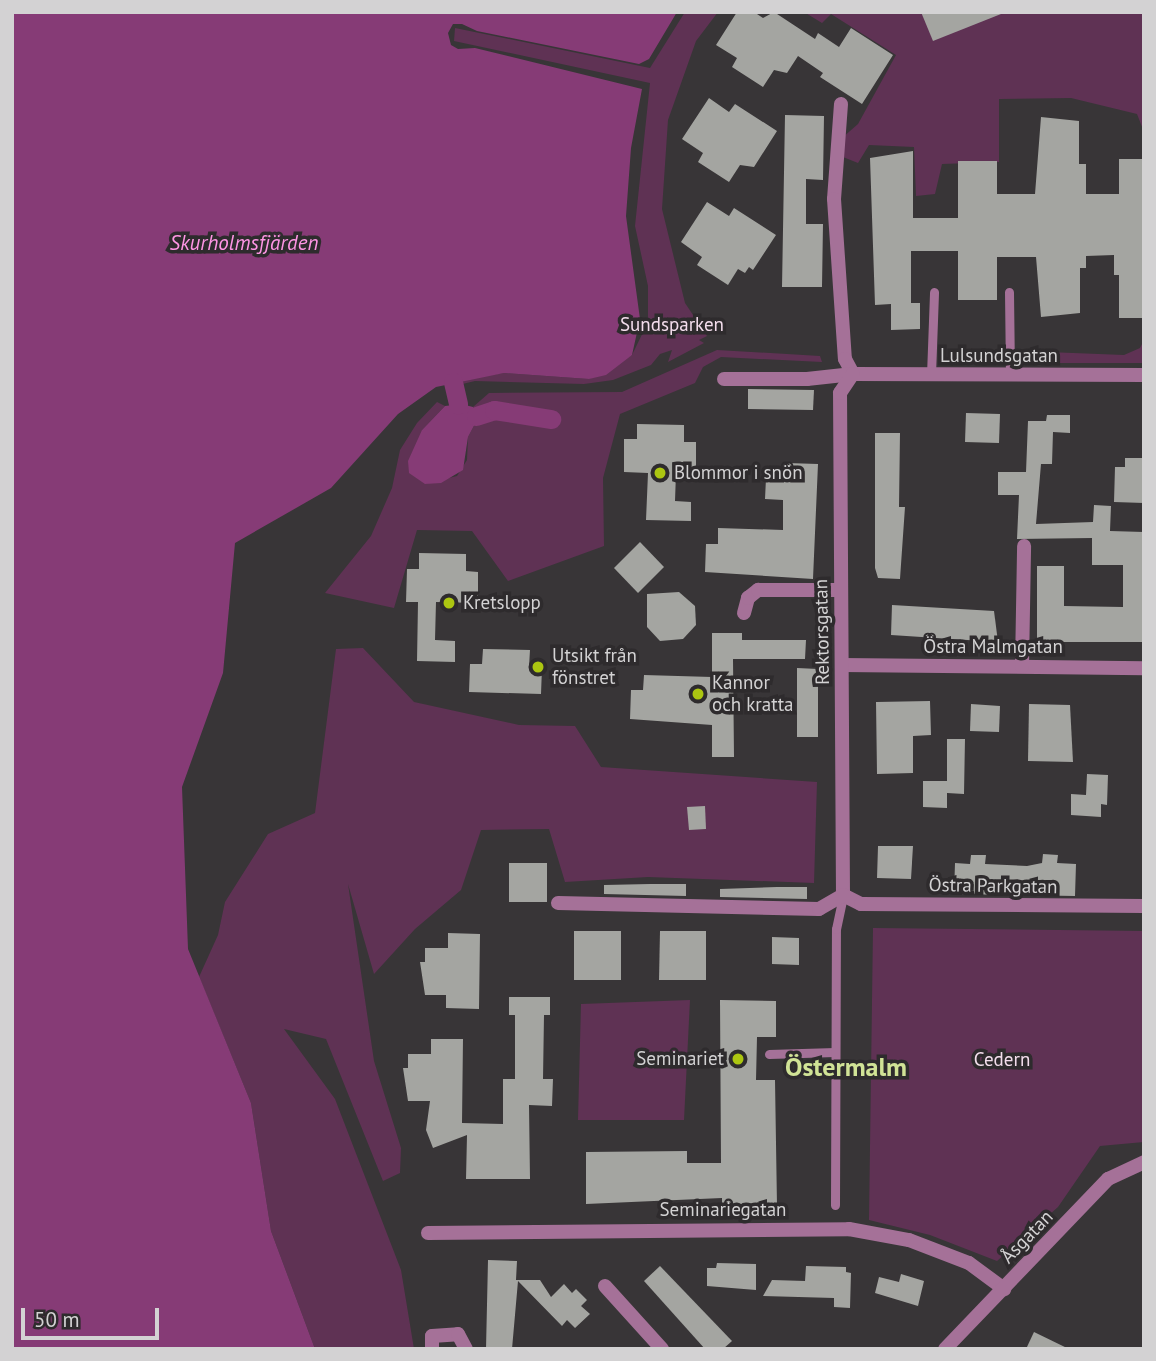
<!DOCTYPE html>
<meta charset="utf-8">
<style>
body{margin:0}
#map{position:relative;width:1156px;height:1361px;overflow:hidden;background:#383537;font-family:"PT Sans",sans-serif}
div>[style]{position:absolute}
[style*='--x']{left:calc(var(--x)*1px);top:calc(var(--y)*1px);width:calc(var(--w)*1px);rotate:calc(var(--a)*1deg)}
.green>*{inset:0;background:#5f3254}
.water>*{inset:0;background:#863b76}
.canal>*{height:19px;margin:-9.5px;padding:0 9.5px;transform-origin:9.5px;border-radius:9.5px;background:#863b76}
.building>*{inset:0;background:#a4a5a1}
.service>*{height:9px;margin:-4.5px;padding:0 4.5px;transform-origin:4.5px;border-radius:4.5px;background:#a57198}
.minor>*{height:14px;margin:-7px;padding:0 7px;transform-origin:7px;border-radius:7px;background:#a57198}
.dots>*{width:19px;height:19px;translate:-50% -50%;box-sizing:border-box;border:4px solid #2e2b2d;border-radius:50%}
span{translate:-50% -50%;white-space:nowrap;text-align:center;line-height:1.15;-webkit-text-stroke:7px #2e2b2d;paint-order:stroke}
.park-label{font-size:19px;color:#f3ddec}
.street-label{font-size:19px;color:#d3d2d3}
.poi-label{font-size:19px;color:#d3d2d3}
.left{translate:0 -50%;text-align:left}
.right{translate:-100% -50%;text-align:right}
.water-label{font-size:21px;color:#fe95e4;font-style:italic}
.district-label{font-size:26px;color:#d1e396;font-weight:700}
.frame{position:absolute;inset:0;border:14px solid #d3d2d3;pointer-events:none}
.scale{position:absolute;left:21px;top:1308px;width:138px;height:32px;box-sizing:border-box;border:4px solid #d3d2d3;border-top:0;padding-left:9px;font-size:21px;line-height:24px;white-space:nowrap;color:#d3d2d3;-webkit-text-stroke:5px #2e2b2d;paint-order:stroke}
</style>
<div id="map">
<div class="green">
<i style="clip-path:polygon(685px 12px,718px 12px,696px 41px,668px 120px,662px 209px,685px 303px,707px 336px,699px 340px,704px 343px,668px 362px,672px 350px,660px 354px,651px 365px,613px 380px,584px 384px,475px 381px,454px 386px,453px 382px,465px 379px,504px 373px,589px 379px,632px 355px,648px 322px,648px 286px,635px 226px,650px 83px,454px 41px,455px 28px,650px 68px)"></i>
<i style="clip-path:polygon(804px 12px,1144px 12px,1144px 132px,1137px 114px,1071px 98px,999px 99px,999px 162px,942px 164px,935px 194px,916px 196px,914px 147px,869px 145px,858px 163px,838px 155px,842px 138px,858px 124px,896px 55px,831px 14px,822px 23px)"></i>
<i style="clip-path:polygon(1144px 340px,1143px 363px,1021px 363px,1022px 351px,1124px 355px,1140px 348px)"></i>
<i style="clip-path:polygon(717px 350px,820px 356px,822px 362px,721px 357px,703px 367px,695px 383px,620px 414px,603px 478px,604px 546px,508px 581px,472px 531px,417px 530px,394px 608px,325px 593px,371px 536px,392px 488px,400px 450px,417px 423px,437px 402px,445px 406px,422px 430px,425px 484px,457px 476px,467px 460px,468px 437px,477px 420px,473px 407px,489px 393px,622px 392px)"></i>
<i style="clip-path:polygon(363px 648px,414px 702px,519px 725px,575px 726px,601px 767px,817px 782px,814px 883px,648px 877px,565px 882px,549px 829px,481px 830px,461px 890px,415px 929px,374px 974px,348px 884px,374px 1061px,401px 1148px,400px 1173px,383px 1181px,326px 1039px,284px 1029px,335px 1099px,401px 1270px,414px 1349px,315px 1349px,271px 1231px,251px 1103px,199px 977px,218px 935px,225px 902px,268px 834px,315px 813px,336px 649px)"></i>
<i style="clip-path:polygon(873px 928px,1144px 931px,1144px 1142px,1100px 1146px,1058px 1207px,997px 1261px,930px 1235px,869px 1220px)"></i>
<i style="clip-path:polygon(690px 1000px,684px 1120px,578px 1120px,581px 1004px)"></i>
</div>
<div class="water">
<i style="clip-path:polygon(12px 12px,677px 12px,649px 59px,639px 64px,477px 31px,462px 24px,453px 24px,448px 33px,451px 45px,458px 49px,475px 48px,642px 89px,631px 148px,626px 216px,640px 319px,632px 355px,606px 375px,589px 379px,504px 373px,436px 387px,398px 414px,331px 488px,235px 543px,223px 673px,182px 787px,188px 949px,251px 1103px,271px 1231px,315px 1349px,12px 1349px)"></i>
<i style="clip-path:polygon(461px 404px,473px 407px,477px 420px,468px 437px,463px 470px,441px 483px,425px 484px,409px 473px,408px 461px,422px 430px,445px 406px)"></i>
</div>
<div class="canal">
<i style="--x:453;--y:382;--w:23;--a:77"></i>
<i style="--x:476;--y:416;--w:19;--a:-18"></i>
<i style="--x:494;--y:410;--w:58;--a:9"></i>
</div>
<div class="building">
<i style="clip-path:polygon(737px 12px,754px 12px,763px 18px,774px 12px,815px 39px,818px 33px,839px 47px,851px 28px,893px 55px,862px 104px,820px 77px,823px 73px,798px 56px,787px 73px,774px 70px,763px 87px,732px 67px,737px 58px,716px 45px)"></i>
<i style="clip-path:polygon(921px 12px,1000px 12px,1001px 14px,933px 41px)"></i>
<i style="clip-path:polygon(709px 98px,729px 112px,735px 104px,777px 131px,754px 167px,740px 165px,729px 182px,698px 162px,703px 153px,682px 139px)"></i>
<i style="clip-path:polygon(785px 115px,824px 116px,823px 180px,806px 179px,806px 224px,823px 224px,822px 287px,782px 287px)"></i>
<i style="clip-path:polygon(1041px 117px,1079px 121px,1079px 164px,1086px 164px,1086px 194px,1119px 194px,1119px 159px,1144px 159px,1144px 318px,1119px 318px,1119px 275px,1114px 275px,1114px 255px,1086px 256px,1086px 268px,1080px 268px,1080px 313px,1041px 317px,1036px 257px,997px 257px,997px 300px,958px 300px,958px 251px,911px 251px,911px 303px,920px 303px,920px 329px,891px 330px,891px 304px,875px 305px,870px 158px,913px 151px,913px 218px,958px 218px,958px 161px,997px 161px,997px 194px,1035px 194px)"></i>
<i style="clip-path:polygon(707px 202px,729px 216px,734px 208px,776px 235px,753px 270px,749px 267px,745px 273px,738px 269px,728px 285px,697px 265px,702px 257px,681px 242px)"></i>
<i style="clip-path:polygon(748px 389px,814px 390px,813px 410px,748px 409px)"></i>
<i style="clip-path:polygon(966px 413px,1000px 414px,999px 443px,965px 442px)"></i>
<i style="clip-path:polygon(1047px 415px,1070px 415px,1070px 433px,1053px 432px,1052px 464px,1041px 464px,1036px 524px,1093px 522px,1094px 505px,1111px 506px,1110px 531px,1144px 532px,1144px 642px,1037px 642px,1037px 566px,1064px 566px,1064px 606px,1123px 607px,1123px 565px,1092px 565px,1092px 538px,1017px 539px,1019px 495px,998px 495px,998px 472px,1026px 472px,1028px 421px,1046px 421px)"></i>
<i style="clip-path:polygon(637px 424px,684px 425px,684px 442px,696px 442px,696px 474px,676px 473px,675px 501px,691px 502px,691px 521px,646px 520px,648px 473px,624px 472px,624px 439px,637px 439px)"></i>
<i style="clip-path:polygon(875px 433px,900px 433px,899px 507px,905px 507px,900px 579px,878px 578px,875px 568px)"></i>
<i style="clip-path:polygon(1125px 458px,1144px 458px,1144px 503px,1114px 502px,1115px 467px,1125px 467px)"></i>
<i style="clip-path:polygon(787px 463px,818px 464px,813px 579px,705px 572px,706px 544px,718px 544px,718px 528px,783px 530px,783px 500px,765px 499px,766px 478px,787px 479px)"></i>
<i style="clip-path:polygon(640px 542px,664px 567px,638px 593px,614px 568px)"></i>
<i style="clip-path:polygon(419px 553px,466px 554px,466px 571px,478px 572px,478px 603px,436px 602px,435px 640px,455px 641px,455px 662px,417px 661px,418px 602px,406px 602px,407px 569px,419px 569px)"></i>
<i style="clip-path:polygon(679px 592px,695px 606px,696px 625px,683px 639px,660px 641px,647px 627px,647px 594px)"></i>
<i style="clip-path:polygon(892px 605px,994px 611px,998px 642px,891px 635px)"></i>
<i style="clip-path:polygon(712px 633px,742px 633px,742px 640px,806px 640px,805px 659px,733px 659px,734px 757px,712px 757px,712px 725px,630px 719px,631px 690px,643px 690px,644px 675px,712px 677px)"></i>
<i style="clip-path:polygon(483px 649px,530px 650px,529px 667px,542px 668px,541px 694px,469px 692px,470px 664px,482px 664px)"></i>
<i style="clip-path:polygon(797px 668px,818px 669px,818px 737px,797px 737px)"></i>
<i style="clip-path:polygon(930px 701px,931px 735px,913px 736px,913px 773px,877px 774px,876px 702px)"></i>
<i style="clip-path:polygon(971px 704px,1000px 706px,999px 732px,970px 731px)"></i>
<i style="clip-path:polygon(1029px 704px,1070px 705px,1073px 762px,1028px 761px)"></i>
<i style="clip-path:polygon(947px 739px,965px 739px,964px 794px,947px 793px,947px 808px,923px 807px,923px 781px,947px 781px)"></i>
<i style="clip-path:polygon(1087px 774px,1108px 775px,1107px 805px,1101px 804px,1101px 817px,1071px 815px,1071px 794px,1086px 795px)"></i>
<i style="clip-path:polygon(705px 806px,706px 829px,689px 830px,687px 807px)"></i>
<i style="clip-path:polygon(878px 846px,913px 846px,911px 879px,877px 878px)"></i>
<i style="clip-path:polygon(1043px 854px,1058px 855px,1057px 863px,1076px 864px,1075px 896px,954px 894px,955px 863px,970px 864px,971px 855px,986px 855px,985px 864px,1027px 866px,1042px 863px)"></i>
<i style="clip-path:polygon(509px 863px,547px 863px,547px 902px,509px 902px)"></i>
<i style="clip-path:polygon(650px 884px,686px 884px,686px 896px,604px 894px,604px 885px)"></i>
<i style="clip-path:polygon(777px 887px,807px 887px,807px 899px,720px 897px,720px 889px)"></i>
<i style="clip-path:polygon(574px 931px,621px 931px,621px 980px,574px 980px)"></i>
<i style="clip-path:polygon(660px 931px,706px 931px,706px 980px,659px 980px)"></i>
<i style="clip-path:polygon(448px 933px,480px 934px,479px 1009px,446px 1008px,446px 995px,425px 995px,420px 962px,425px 962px,425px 948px,448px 948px)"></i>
<i style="clip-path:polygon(772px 937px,799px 938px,799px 965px,772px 964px)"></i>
<i style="clip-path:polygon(509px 997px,550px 997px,550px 1015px,544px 1015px,543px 1079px,553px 1079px,552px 1106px,529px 1105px,530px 1179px,466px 1179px,467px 1135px,433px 1148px,426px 1130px,430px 1101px,408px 1101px,403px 1068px,408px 1068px,408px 1054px,431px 1054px,431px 1039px,463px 1039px,462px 1123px,503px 1124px,503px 1079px,515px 1079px,515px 1015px,509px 1015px)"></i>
<i style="clip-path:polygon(720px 1000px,776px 1001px,776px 1037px,757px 1037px,756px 1080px,775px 1080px,777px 1206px,722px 1205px,722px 1198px,586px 1204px,586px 1152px,687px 1151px,687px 1163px,721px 1163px)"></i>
<i style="clip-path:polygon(488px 1260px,517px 1261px,516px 1280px,540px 1280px,551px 1297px,564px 1284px,572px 1293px,576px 1289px,587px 1300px,581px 1306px,590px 1314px,575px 1328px,567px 1320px,562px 1326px,518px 1281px,512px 1349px,486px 1349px)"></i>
<i style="clip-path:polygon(717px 1263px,756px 1264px,756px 1290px,707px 1286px,707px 1268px,716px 1268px)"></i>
<i style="clip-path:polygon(660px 1266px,732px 1341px,723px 1349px,705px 1349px,644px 1281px)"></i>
<i style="clip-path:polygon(806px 1266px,846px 1267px,846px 1272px,851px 1273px,850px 1308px,834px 1307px,834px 1298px,763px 1296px,772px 1280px,805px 1281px)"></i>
<i style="clip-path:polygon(901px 1274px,924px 1281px,918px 1306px,875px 1293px,879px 1277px,899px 1282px)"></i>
<i style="clip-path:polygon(1034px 1332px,1069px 1349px,1026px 1349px)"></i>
</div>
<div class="service">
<i style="--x:1009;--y:292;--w:83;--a:89.3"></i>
<i style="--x:931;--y:375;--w:83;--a:-87.9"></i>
<i style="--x:769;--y:1054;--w:66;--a:-1.7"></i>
<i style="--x:835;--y:1205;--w:276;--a:-89.8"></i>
<i style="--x:836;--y:929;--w:35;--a:-78"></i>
</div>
<div class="minor">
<i style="--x:841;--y:104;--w:95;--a:94.2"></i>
<i style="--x:834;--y:199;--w:160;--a:86.1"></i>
<i style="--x:845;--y:359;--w:17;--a:62"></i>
<i style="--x:724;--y:379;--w:83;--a:0"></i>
<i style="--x:807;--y:379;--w:46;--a:-6.2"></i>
<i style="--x:853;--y:374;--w:291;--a:0.2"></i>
<i style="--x:744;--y:613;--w:16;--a:-75"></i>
<i style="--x:748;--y:598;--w:13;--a:-39"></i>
<i style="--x:758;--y:590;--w:83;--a:0"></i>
<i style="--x:842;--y:665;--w:302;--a:0.6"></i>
<i style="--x:1022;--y:666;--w:120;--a:-89"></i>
<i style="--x:843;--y:895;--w:502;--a:-90.34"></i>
<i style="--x:840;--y:393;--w:23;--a:-56"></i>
<i style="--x:843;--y:895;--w:20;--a:27"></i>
<i style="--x:861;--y:904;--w:283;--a:0.4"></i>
<i style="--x:558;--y:903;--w:261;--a:1.3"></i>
<i style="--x:819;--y:909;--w:28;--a:-30"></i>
<i style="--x:428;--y:1233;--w:421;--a:-0.5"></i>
<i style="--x:849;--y:1229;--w:61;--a:10.4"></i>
<i style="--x:909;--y:1240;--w:64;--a:21"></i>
<i style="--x:969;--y:1263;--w:44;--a:36.6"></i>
<i style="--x:605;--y:1286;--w:85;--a:47.9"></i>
<i style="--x:432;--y:1349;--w:13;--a:-90"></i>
<i style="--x:432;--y:1336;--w:26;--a:-4"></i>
<i style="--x:458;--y:1334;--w:17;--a:62"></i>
<i style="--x:945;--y:1349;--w:236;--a:-46.2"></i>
<i style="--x:1108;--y:1179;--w:40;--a:-25"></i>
</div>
<div class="dots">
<i style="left:660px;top:473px;background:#acc611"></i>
<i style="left:449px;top:603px;background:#acc611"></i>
<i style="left:538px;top:667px;background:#acc611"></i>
<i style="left:698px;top:694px;background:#acc611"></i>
<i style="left:738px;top:1059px;background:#acc611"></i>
</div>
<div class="park-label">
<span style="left:672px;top:325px">Sundsparken</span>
<span style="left:1002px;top:1060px">Cedern</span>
</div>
<div class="street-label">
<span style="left:999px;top:356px">Lulsundsgatan</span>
<span style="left:822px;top:632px;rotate:-91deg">Rektorsgatan</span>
<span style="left:993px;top:647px">Östra Malmgatan</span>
<span style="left:993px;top:886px;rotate:1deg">Östra Parkgatan</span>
<span style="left:723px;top:1210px">Seminariegatan</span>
<span style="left:1027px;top:1237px;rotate:-46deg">Åsgatan</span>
</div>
<div class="poi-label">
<span class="left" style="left:674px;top:473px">Blommor i snön</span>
<span class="left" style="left:463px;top:603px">Kretslopp</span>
<span class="left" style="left:552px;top:667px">Utsikt från<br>fönstret</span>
<span class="left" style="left:712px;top:694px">Kannor<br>och kratta</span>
<span class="right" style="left:724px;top:1059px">Seminariet</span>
</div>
<div class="water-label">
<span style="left:244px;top:243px">Skurholmsfjärden</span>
</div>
<div class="district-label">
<span style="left:846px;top:1067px">Östermalm</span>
</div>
<div class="frame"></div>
<div class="scale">50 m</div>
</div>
